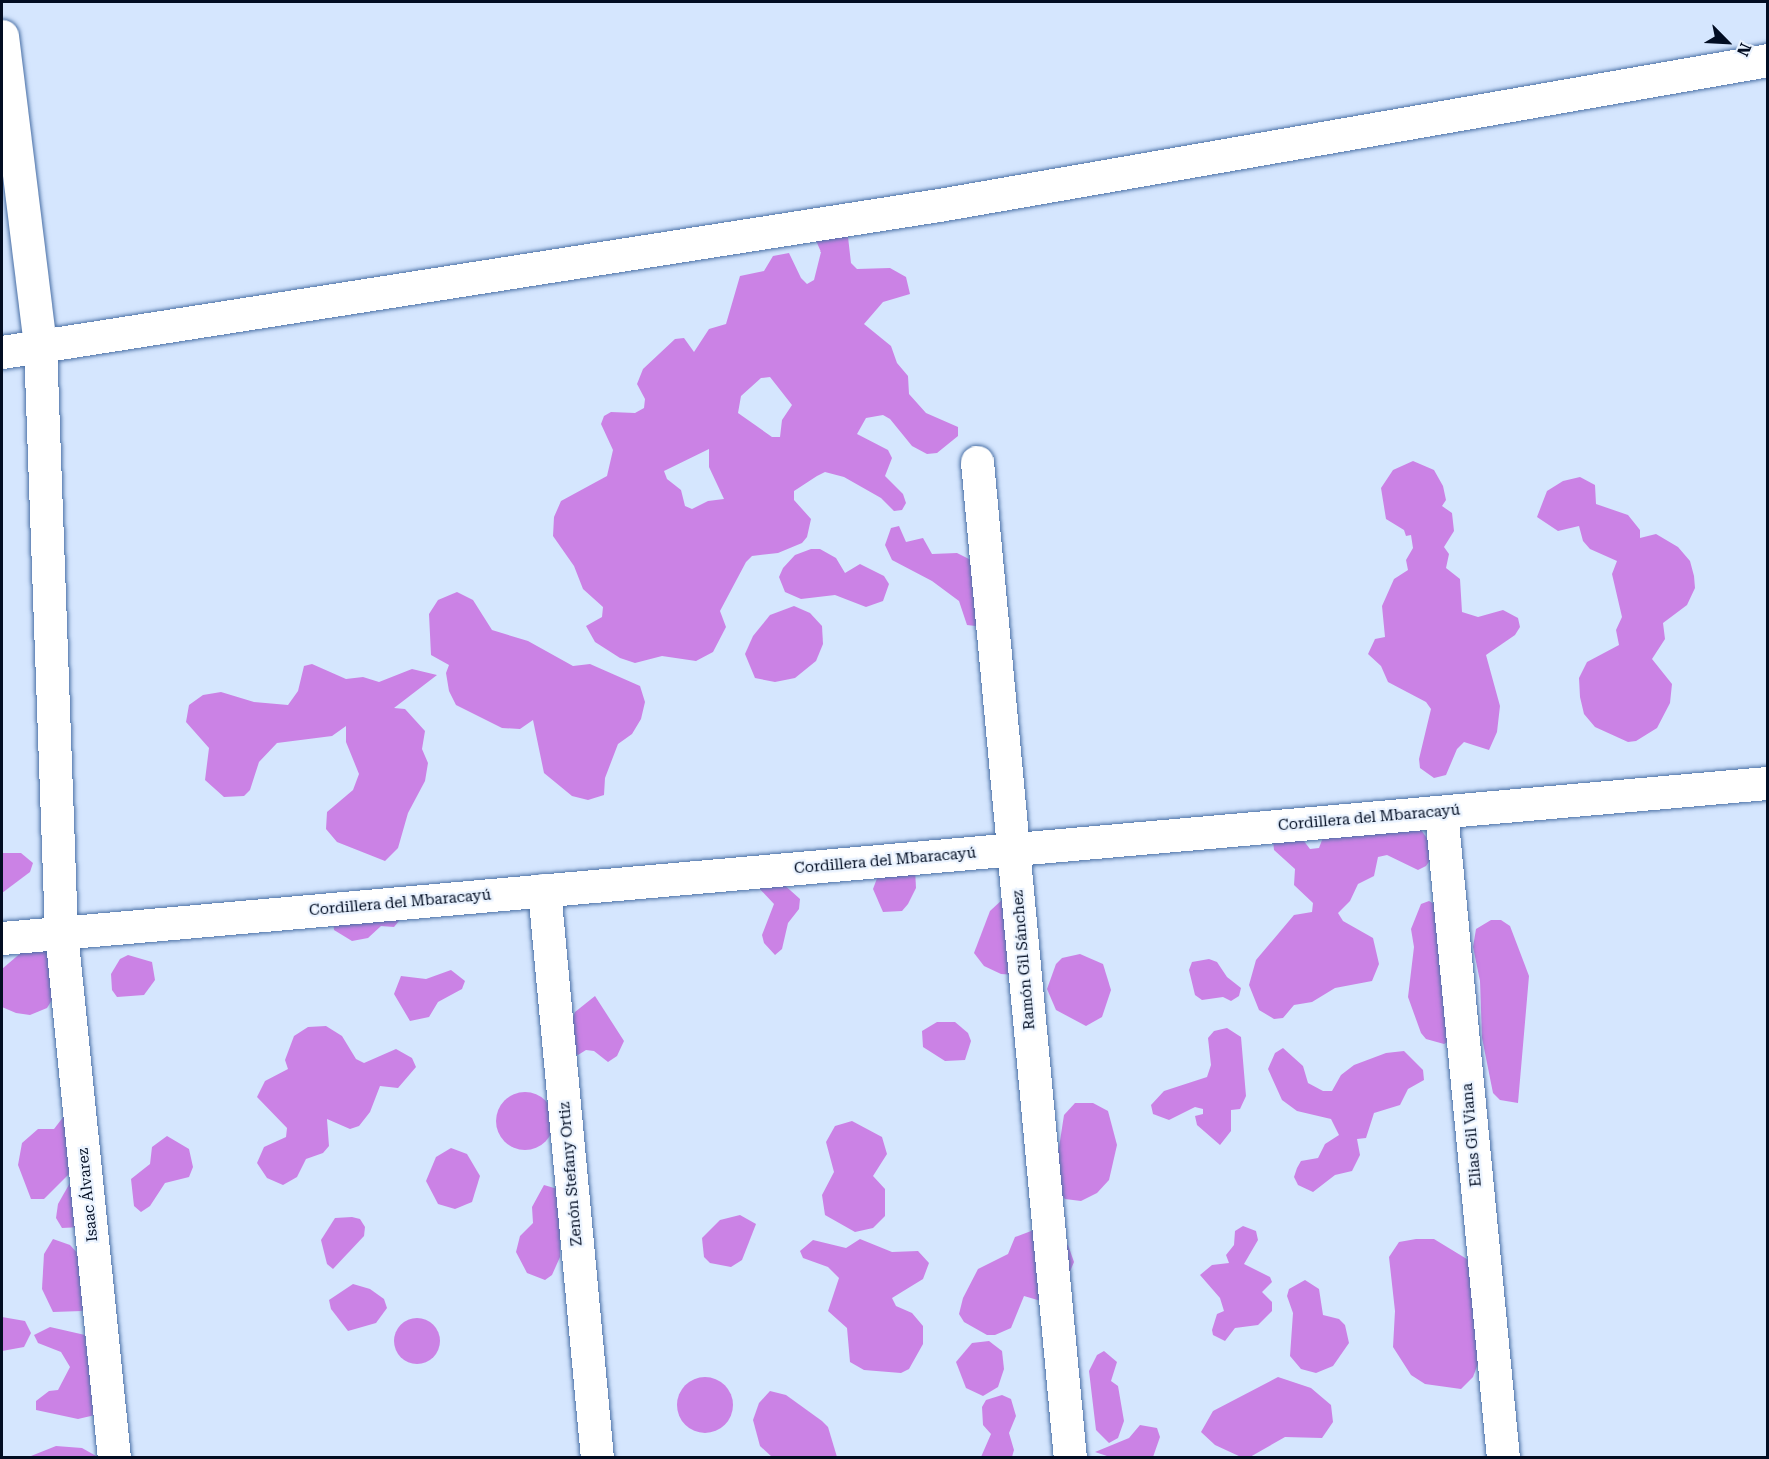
<!DOCTYPE html>
<meta charset="utf-8">
<style>
body{margin:0}
#map{position:relative;width:1769px;height:1459px;overflow:hidden;background:#d5e6fe;font-family:"Roboto Serif",serif}
div>[style]{position:absolute}
[style*='--x']{left:calc(var(--x)*1px);top:calc(var(--y)*1px);width:calc(var(--w)*1px);rotate:calc(var(--a)*1deg)}
.forest>*{inset:0;background:#cb82e5}
.round{border-radius:50%}
.roads{filter:drop-shadow(0 0 2px #496fa5) drop-shadow(0 0 2px #496fa5)}
.street>*{height:33px;margin:-16.5px;padding:0 16.5px;transform-origin:16.5px;border-radius:16.5px;background:#fff}
span{translate:-50% -50%;white-space:nowrap;text-align:center;line-height:1.15;-webkit-text-stroke:4.5px #eaf3ff;paint-order:stroke}
.street-label{font-size:15px;color:#020d22}
.frame{position:absolute;inset:0;border:3px solid #020d22;pointer-events:none}
.north{position:absolute;left:1697px;top:12px;width:60px;height:60px;-webkit-text-stroke:4px #eaf3ff;paint-order:stroke;rotate:114deg;font-size:16px;font-weight:700;line-height:24px;text-align:center;color:#020d22}
.north::after{content:'';display:block;margin:auto;width:21px;height:27px;background:#020d22;clip-path:polygon(50% 0,100% 100%,50% 72%,0 100%)}
</style>
<div id="map">
<div class="forest">
<i style="clip-path:polygon(evenodd,837px 222px,848px 237px,851px 263px,857px 269px,890px 268px,906px 277px,910px 294px,883px 302px,864px 324px,891px 346px,897px 363px,908px 376px,909px 394px,926px 413px,958px 427px,958px 436px,937px 453px,927px 454px,912px 446px,890px 419px,883px 415px,866px 418px,857px 434px,888px 450px,892px 458px,885px 476px,903px 494px,906px 503px,902px 510px,894px 511px,881px 498px,844px 477px,825px 472px,817px 476px,794px 491px,794px 500px,811px 519px,807px 537px,802px 543px,778px 553px,752px 556px,746px 562px,720px 611px,726px 627px,713px 652px,696px 661px,662px 656px,635px 663px,620px 658px,595px 642px,586px 626px,602px 617px,603px 607px,583px 589px,574px 566px,553px 536px,554px 517px,561px 501px,607px 476px,613px 450px,601px 424px,604px 416px,611px 412px,635px 413px,644px 408px,645px 399px,637px 384px,643px 369px,675px 339px,684px 338px,694px 352px,709px 329px,726px 324px,740px 276px,764px 271px,773px 256px,789px 253px,801px 278px,807px 284px,814px 280px,821px 252px,810px 227px,837px 222px,770px 377px,792px 405px,782px 420px,780px 437px,772px 437px,738px 413px,741px 396px,761px 378px,770px 377px,837px 222px,709px 449px,709px 467px,724px 499px,708px 501px,692px 509px,685px 506px,681px 490px,667px 479px,664px 471px,709px 449px)"></i>
<i style="clip-path:polygon(1413px 461px,1434px 470px,1443px 486px,1446px 500px,1442px 506px,1452px 513px,1454px 531px,1444px 547px,1449px 554px,1446px 568px,1460px 579px,1462px 612px,1478px 617px,1503px 610px,1518px 618px,1520px 627px,1515px 635px,1486px 655px,1500px 706px,1497px 732px,1489px 750px,1464px 742px,1457px 749px,1446px 775px,1434px 778px,1420px 768px,1419px 759px,1431px 709px,1426px 702px,1388px 682px,1381px 666px,1368px 654px,1375px 639px,1385px 637px,1382px 606px,1394px 579px,1408px 570px,1406px 560px,1413px 548px,1411px 535px,1406px 536px,1404px 530px,1386px 519px,1381px 488px,1393px 470px)"></i>
<i style="clip-path:polygon(1580px 477px,1595px 485px,1596px 504px,1628px 515px,1640px 530px,1640px 538px,1656px 534px,1678px 547px,1690px 561px,1694px 576px,1695px 588px,1687px 605px,1663px 623px,1665px 639px,1652px 659px,1672px 684px,1670px 703px,1657px 728px,1636px 741px,1628px 742px,1595px 727px,1584px 714px,1580px 697px,1579px 678px,1587px 662px,1619px 645px,1616px 630px,1622px 617px,1612px 574px,1617px 561px,1590px 549px,1583px 541px,1579px 526px,1558px 531px,1537px 517px,1547px 491px,1563px 481px)"></i>
<i style="clip-path:polygon(899px 526px,906px 542px,923px 538px,932px 554px,957px 553px,973px 561px,984px 627px,967px 625px,959px 601px,932px 581px,892px 560px,885px 545px,891px 528px)"></i>
<i style="clip-path:polygon(811px 549px,820px 549px,836px 558px,845px 573px,860px 564px,884px 576px,889px 584px,883px 601px,866px 607px,835px 595px,801px 599px,785px 592px,779px 577px,783px 568px,795px 555px)"></i>
<i style="clip-path:polygon(457px 592px,473px 600px,492px 630px,528px 641px,573px 666px,590px 664px,640px 686px,645px 702px,641px 719px,632px 734px,618px 744px,605px 778px,604px 795px,588px 800px,572px 796px,544px 773px,533px 720px,520px 729px,502px 728px,456px 705px,449px 691px,446px 673px,449px 665px,431px 655px,429px 614px,438px 600px)"></i>
<i style="clip-path:polygon(794px 606px,810px 613px,822px 626px,823px 644px,816px 661px,795px 678px,775px 682px,755px 678px,745px 654px,753px 636px,770px 615px)"></i>
<i style="clip-path:polygon(312px 664px,346px 679px,363px 677px,379px 682px,412px 669px,437px 675px,394px 708px,405px 709px,425px 731px,422px 749px,428px 763px,425px 781px,408px 813px,398px 848px,385px 861px,337px 842px,326px 829px,327px 812px,353px 790px,359px 774px,346px 742px,346px 726px,332px 736px,277px 743px,259px 762px,250px 790px,244px 796px,224px 797px,205px 780px,209px 748px,186px 722px,189px 705px,203px 695px,221px 692px,254px 702px,288px 705px,298px 691px,304px 666px)"></i>
<i style="clip-path:polygon(1419px 827px,1429px 841px,1431px 859px,1426px 866px,1418px 870px,1387px 855px,1378px 857px,1374px 876px,1358px 884px,1350px 901px,1338px 913px,1343px 921px,1373px 938px,1379px 964px,1372px 981px,1335px 988px,1312px 1002px,1294px 1005px,1283px 1018px,1274px 1019px,1259px 1010px,1249px 985px,1256px 960px,1294px 915px,1312px 912px,1313px 903px,1294px 885px,1295px 869px,1274px 850px,1273px 841px,1300px 836px,1310px 849px,1319px 848px,1325px 832px)"></i>
<i style="clip-path:polygon(2px 853px,21px 853px,33px 863px,30px 872px,2px 893px)"></i>
<i style="clip-path:polygon(915px 869px,916px 888px,908px 904px,902px 911px,883px 912px,873px 889px,879px 873px)"></i>
<i style="clip-path:polygon(781px 882px,800px 899px,799px 909px,788px 923px,782px 949px,775px 955px,764px 943px,762px 935px,774px 904px,756px 885px)"></i>
<i style="clip-path:polygon(1004px 898px,1019px 975px,1001px 974px,984px 966px,974px 953px,990px 911px)"></i>
<i style="clip-path:polygon(1429px 901px,1436px 905px,1451px 1040px,1444px 1044px,1426px 1039px,1421px 1033px,1408px 997px,1414px 947px,1411px 929px,1421px 904px)"></i>
<i style="clip-path:polygon(403px 916px,394px 927px,381px 926px,368px 938px,352px 941px,334px 930px,333px 920px)"></i>
<i style="clip-path:polygon(1491px 920px,1501px 920px,1510px 926px,1529px 976px,1518px 1103px,1500px 1100px,1493px 1093px,1482px 1038px,1480px 981px,1473px 947px,1476px 929px)"></i>
<i style="clip-path:polygon(30px 945px,51px 950px,55px 995px,47px 1008px,30px 1015px,16px 1013px,2px 1007px,2px 969px)"></i>
<i style="clip-path:polygon(1080px 954px,1103px 964px,1111px 990px,1102px 1017px,1086px 1026px,1056px 1010px,1047px 989px,1056px 964px,1062px 958px)"></i>
<i style="clip-path:polygon(128px 955px,152px 962px,155px 980px,144px 995px,117px 997px,112px 990px,111px 974px,120px 959px)"></i>
<i style="clip-path:polygon(1209px 959px,1217px 962px,1227px 977px,1241px 988px,1239px 996px,1231px 1001px,1223px 997px,1202px 1000px,1195px 995px,1189px 970px,1192px 962px)"></i>
<i style="clip-path:polygon(451px 970px,465px 981px,462px 989px,438px 1002px,429px 1017px,410px 1021px,394px 994px,401px 976px,426px 979px)"></i>
<i style="clip-path:polygon(595px 996px,624px 1041px,617px 1056px,608px 1062px,594px 1051px,586px 1050px,578px 1055px,560px 1044px,575px 1012px)"></i>
<i style="clip-path:polygon(937px 1022px,955px 1022px,968px 1033px,971px 1041px,965px 1060px,945px 1061px,923px 1047px,922px 1031px)"></i>
<i style="clip-path:polygon(326px 1026px,342px 1036px,356px 1059px,364px 1063px,396px 1049px,412px 1058px,416px 1067px,398px 1088px,380px 1086px,370px 1112px,359px 1126px,350px 1129px,327px 1119px,329px 1146px,323px 1153px,306px 1159px,297px 1177px,283px 1185px,267px 1178px,257px 1163px,264px 1147px,286px 1137px,287px 1128px,257px 1097px,265px 1081px,288px 1069px,285px 1060px,294px 1036px,308px 1027px)"></i>
<i style="clip-path:polygon(1227px 1028px,1241px 1037px,1246px 1096px,1240px 1109px,1231px 1110px,1231px 1131px,1220px 1145px,1197px 1125px,1195px 1116px,1203px 1114px,1203px 1109px,1195px 1107px,1169px 1120px,1153px 1114px,1151px 1105px,1164px 1091px,1207px 1077px,1211px 1065px,1208px 1038px,1214px 1031px)"></i>
<i style="clip-path:polygon(1283px 1048px,1303px 1066px,1308px 1083px,1323px 1091px,1332px 1091px,1341px 1075px,1354px 1065px,1386px 1053px,1404px 1051px,1423px 1070px,1424px 1080px,1408px 1089px,1400px 1105px,1374px 1113px,1366px 1138px,1357px 1139px,1360px 1155px,1352px 1171px,1335px 1175px,1313px 1192px,1298px 1185px,1294px 1177px,1297px 1168px,1301px 1161px,1318px 1158px,1325px 1144px,1339px 1135px,1331px 1119px,1297px 1111px,1282px 1100px,1268px 1069px,1275px 1053px)"></i>
<i class="round" style="left:496px;top:1092px;width:58px;height:58px"></i>
<i style="clip-path:polygon(1075px 1103px,1093px 1103px,1108px 1111px,1117px 1145px,1109px 1180px,1097px 1193px,1081px 1201px,1065px 1199px,1059px 1193px,1056px 1167px,1064px 1115px)"></i>
<i style="clip-path:polygon(64px 1116px,72px 1171px,44px 1199px,31px 1199px,18px 1165px,22px 1143px,38px 1129px,54px 1129px)"></i>
<i style="clip-path:polygon(852px 1121px,882px 1137px,887px 1154px,873px 1176px,885px 1189px,885px 1216px,873px 1228px,855px 1232px,825px 1215px,822px 1195px,834px 1172px,826px 1142px,835px 1126px)"></i>
<i style="clip-path:polygon(167px 1136px,189px 1149px,193px 1167px,189px 1177px,165px 1183px,150px 1206px,141px 1212px,134px 1206px,131px 1179px,150px 1164px,152px 1147px)"></i>
<i style="clip-path:polygon(451px 1148px,467px 1154px,480px 1176px,472px 1202px,455px 1209px,438px 1204px,426px 1181px,436px 1157px)"></i>
<i style="clip-path:polygon(71px 1181px,81px 1227px,62px 1228px,56px 1218px,58px 1204px)"></i>
<i style="clip-path:polygon(544px 1185px,561px 1190px,560px 1257px,552px 1275px,545px 1280px,527px 1273px,516px 1252px,520px 1236px,533px 1223px,532px 1207px)"></i>
<i style="clip-path:polygon(740px 1215px,756px 1224px,742px 1260px,731px 1267px,710px 1263px,704px 1257px,702px 1238px,720px 1220px)"></i>
<i style="clip-path:polygon(352px 1217px,360px 1219px,365px 1227px,364px 1236px,333px 1269px,327px 1264px,321px 1240px,335px 1218px)"></i>
<i style="clip-path:polygon(1243px 1226px,1256px 1231px,1258px 1240px,1244px 1264px,1270px 1277px,1272px 1282px,1262px 1292px,1272px 1302px,1272px 1311px,1258px 1325px,1235px 1328px,1225px 1341px,1213px 1335px,1212px 1330px,1217px 1314px,1224px 1311px,1220px 1298px,1200px 1275px,1212px 1265px,1229px 1263px,1226px 1255px,1234px 1245px,1235px 1231px)"></i>
<i style="clip-path:polygon(1039px 1228px,1068px 1245px,1074px 1262px,1063px 1288px,1041px 1301px,1024px 1296px,1011px 1328px,995px 1335px,987px 1335px,964px 1322px,959px 1314px,963px 1298px,978px 1269px,1008px 1254px,1015px 1237px)"></i>
<i style="clip-path:polygon(53px 1239px,70px 1245px,82px 1258px,90px 1304px,82px 1311px,53px 1312px,42px 1289px,44px 1254px)"></i>
<i style="clip-path:polygon(860px 1239px,892px 1252px,918px 1251px,929px 1263px,923px 1279px,892px 1298px,896px 1306px,912px 1313px,923px 1326px,923px 1344px,909px 1369px,901px 1373px,864px 1370px,850px 1362px,847px 1328px,828px 1311px,839px 1278px,828px 1267px,803px 1258px,800px 1251px,813px 1240px,846px 1248px)"></i>
<i style="clip-path:polygon(1416px 1239px,1434px 1239px,1475px 1264px,1491px 1329px,1473px 1377px,1461px 1389px,1425px 1384px,1411px 1375px,1393px 1347px,1395px 1311px,1389px 1257px,1399px 1242px)"></i>
<i style="clip-path:polygon(1305px 1280px,1319px 1289px,1323px 1315px,1339px 1319px,1345px 1325px,1349px 1343px,1333px 1366px,1316px 1373px,1301px 1369px,1290px 1356px,1293px 1313px,1287px 1296px,1289px 1289px)"></i>
<i style="clip-path:polygon(353px 1284px,370px 1289px,384px 1299px,387px 1308px,376px 1323px,348px 1331px,331px 1309px,329px 1300px)"></i>
<i style="clip-path:polygon(2px 1317px,25px 1321px,31px 1333px,24px 1347px,2px 1351px)"></i>
<i class="round" style="left:394px;top:1318px;width:46px;height:46px"></i>
<i style="clip-path:polygon(50px 1327px,85px 1335px,95px 1415px,78px 1419px,36px 1410px,36px 1401px,49px 1391px,58px 1390px,70px 1367px,61px 1352px,38px 1343px,34px 1335px)"></i>
<i style="clip-path:polygon(989px 1341px,1002px 1351px,1004px 1369px,998px 1387px,983px 1396px,966px 1388px,956px 1362px,972px 1343px)"></i>
<i style="clip-path:polygon(1104px 1351px,1117px 1362px,1111px 1381px,1118px 1386px,1124px 1421px,1118px 1438px,1109px 1443px,1096px 1430px,1089px 1371px,1097px 1355px)"></i>
<i class="round" style="left:677px;top:1377px;width:56px;height:56px"></i>
<i style="clip-path:polygon(1278px 1377px,1311px 1388px,1331px 1405px,1333px 1422px,1322px 1438px,1285px 1437px,1250px 1457px,1241px 1457px,1215px 1445px,1201px 1432px,1213px 1411px)"></i>
<i style="clip-path:polygon(770px 1391px,786px 1395px,822px 1421px,828px 1427px,837px 1457px,772px 1457px,760px 1446px,753px 1420px,759px 1403px)"></i>
<i style="clip-path:polygon(1002px 1395px,1011px 1399px,1016px 1416px,1009px 1433px,1014px 1450px,1012px 1457px,981px 1457px,991px 1434px,983px 1425px,982px 1407px,986px 1400px)"></i>
<i style="clip-path:polygon(1140px 1425px,1157px 1428px,1160px 1437px,1153px 1457px,1110px 1457px,1095px 1452px,1129px 1438px)"></i>
<i style="clip-path:polygon(56px 1446px,82px 1448px,98px 1457px,26px 1458px)"></i>
</div>
<div class="roads">
<div class="street">
<i style="--x:2;--y:36;--w:311;--a:83"></i>
<i style="--x:40;--y:345;--w:587;--a:87.95"></i>
<i style="--x:61;--y:932;--w:529;--a:84.25"></i>
<i style="--x:2;--y:352;--w:948;--a:-8.92"></i>
<i style="--x:939;--y:205;--w:842;--a:-9.92"></i>
<i style="--x:977;--y:462;--w:1000;--a:84.67"></i>
<i style="--x:1441;--y:812;--w:649;--a:84.52"></i>
<i style="--x:544;--y:890;--w:570;--a:84.67"></i>
<i style="--x:2;--y:938;--w:1773;--a:-5.02"></i>
</div>
</div>
<div class="street-label">
<span style="left:1369px;top:818px;rotate:-5deg">Cordillera del Mbaracayú</span>
<span style="left:885px;top:861px;rotate:-5deg">Cordillera del Mbaracayú</span>
<span style="left:400px;top:903px;rotate:-5deg">Cordillera del Mbaracayú</span>
<span style="left:1024px;top:960px;rotate:-95deg">Ramón Gil Sánchez</span>
<span style="left:1472px;top:1135px;rotate:-95deg">Elias Gil Viana</span>
<span style="left:571px;top:1174px;rotate:-95deg">Zenón Stefany Ortiz</span>
<span style="left:88px;top:1195px;rotate:-96deg">Isaac Álvarez</span>
</div>
<div class="frame"></div>
<div class="north">N</div>
</div>
